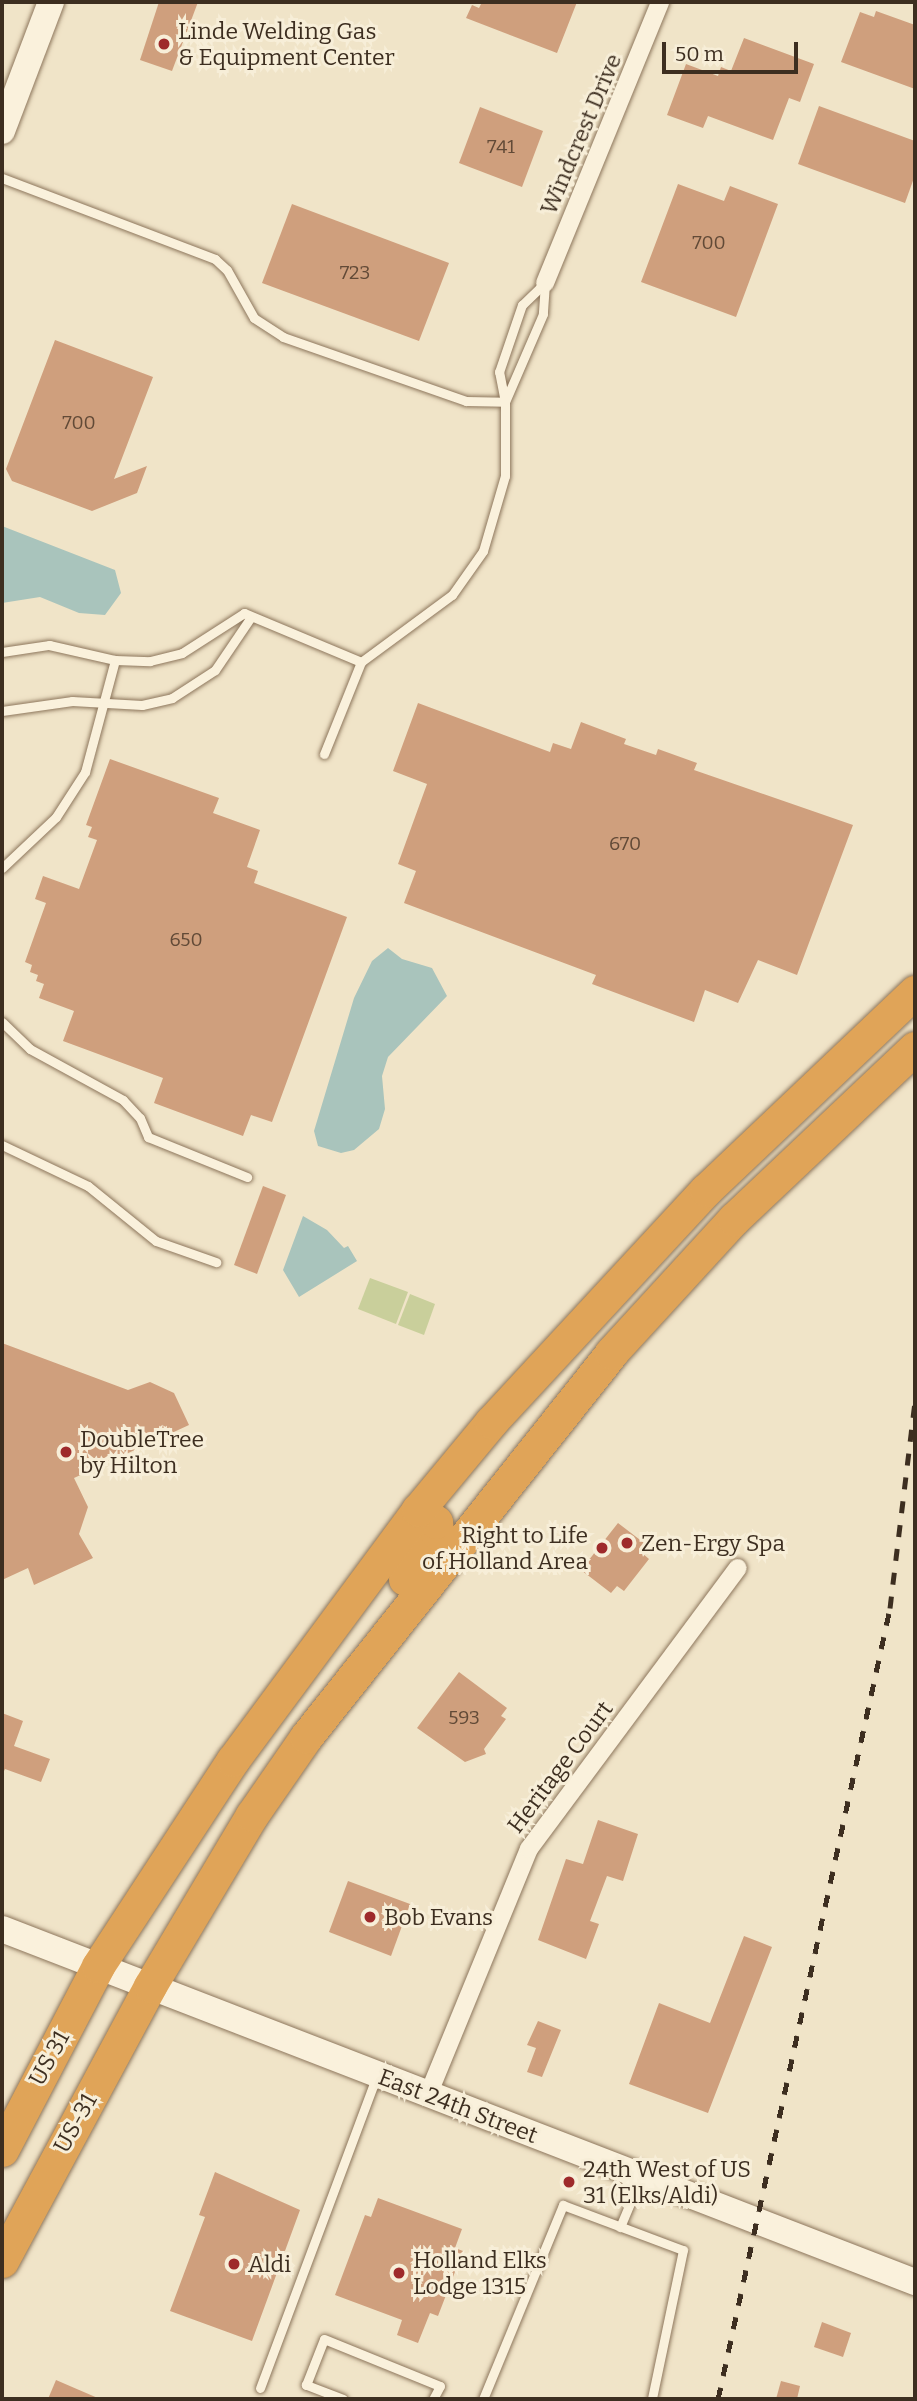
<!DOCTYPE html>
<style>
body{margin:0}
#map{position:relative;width:917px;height:2401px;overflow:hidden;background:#f0e4c8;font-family:Bitter,serif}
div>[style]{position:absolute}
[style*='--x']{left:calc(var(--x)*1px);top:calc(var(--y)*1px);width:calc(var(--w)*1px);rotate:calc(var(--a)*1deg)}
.green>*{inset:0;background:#c9cf9b}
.water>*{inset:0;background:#a9c4bc}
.building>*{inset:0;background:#cf9f7d}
.roads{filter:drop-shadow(0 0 2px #8d765c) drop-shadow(0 0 2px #8d765c)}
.lane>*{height:9px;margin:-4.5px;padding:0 4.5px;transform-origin:4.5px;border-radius:4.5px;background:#faf1dc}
.street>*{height:18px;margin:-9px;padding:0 9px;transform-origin:9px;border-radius:9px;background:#faf1dc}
.secondary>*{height:26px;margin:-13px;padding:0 13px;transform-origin:13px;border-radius:13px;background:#faf1dc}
.highway>*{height:33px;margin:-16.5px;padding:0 16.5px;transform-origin:16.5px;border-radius:16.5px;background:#e0a458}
.rail>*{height:5px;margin-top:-2.5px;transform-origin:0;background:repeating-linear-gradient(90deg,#3d2e20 0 12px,transparent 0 24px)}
.dots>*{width:19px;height:19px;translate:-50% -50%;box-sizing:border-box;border:4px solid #f7eed8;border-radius:50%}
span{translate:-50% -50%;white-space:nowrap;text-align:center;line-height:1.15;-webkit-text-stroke:6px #f7eed8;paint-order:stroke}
.number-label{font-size:19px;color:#624a37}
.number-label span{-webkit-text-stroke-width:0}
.poi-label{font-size:23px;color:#3d2e20}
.left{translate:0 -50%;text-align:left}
.right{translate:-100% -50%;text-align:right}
.street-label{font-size:23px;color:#3d2e20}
.frame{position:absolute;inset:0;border:4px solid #3d2e20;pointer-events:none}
.scale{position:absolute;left:662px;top:42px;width:136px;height:32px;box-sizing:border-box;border:4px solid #3d2e20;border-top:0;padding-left:9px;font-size:21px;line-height:24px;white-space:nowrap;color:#3d2e20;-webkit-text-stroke:5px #f7eed8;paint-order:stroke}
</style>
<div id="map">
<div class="green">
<i style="clip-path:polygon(370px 1278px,408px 1292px,396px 1324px,358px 1309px)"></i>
<i style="clip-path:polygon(410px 1294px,435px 1304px,424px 1335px,398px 1325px)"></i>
</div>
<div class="water">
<i style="clip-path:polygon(2px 526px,115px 570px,121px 593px,105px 615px,79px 613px,40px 597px,2px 603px)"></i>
<i style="clip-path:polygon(388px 948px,402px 959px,432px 968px,447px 996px,388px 1057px,382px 1076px,385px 1109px,379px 1129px,354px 1150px,341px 1153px,318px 1146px,314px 1131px,354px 998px,372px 961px)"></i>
<i style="clip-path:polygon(303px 1216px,327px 1230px,344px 1248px,348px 1246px,357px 1261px,299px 1297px,283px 1270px)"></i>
</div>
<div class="building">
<i style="clip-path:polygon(159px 2px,198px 2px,172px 71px,140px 60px)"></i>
<i style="clip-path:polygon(482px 2px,577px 2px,557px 53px,466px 18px,472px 5px,479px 8px)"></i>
<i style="clip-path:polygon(876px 11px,915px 25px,915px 89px,841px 62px,860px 12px,874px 17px)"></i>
<i style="clip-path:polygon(744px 38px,814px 64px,800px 102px,789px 98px,773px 140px,708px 116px,703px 128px,667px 115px,686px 64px,718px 76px,721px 67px,731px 71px)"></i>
<i style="clip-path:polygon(819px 106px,915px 141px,915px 175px,905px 203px,798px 164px)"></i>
<i style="clip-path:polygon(480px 107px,543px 131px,522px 187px,459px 163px)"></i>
<i style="clip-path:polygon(678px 184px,724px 201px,730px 186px,778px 204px,736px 317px,641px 282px)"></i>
<i style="clip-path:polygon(292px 204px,449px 263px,419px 341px,262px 283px)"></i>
<i style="clip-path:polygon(55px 340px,153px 377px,114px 479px,147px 466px,137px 493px,92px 511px,12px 481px,6px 469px)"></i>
<i style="clip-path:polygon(418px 703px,550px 752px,553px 743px,571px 749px,581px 722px,626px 739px,624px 744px,656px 755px,658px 749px,697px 763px,694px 770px,853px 825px,797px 975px,758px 960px,738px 1003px,705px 990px,694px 1022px,592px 984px,596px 975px,404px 903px,416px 871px,398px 864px,427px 784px,393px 771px)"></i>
<i style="clip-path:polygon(110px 759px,219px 798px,213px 813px,260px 830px,247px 867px,258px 871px,254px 883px,347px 917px,272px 1122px,251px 1115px,243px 1136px,154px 1103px,163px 1078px,63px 1041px,74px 1011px,39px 998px,44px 984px,36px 981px,38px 975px,30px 972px,32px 965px,25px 962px,46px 903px,35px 899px,43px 876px,79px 889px,97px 840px,88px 837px,92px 827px,86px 825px)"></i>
<i style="clip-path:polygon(263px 1186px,286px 1195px,257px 1274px,234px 1265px)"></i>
<i style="clip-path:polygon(2px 1343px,128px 1390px,150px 1382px,174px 1393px,189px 1425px,74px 1478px,88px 1507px,79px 1534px,93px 1558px,34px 1585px,28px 1568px,2px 1580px)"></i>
<i style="clip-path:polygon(618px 1523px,648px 1546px,642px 1553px,649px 1559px,624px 1591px,617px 1586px,611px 1593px,581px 1570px)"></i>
<i style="clip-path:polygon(459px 1672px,507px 1708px,501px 1716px,506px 1719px,484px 1749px,486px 1754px,465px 1762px,417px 1728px)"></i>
<i style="clip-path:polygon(2px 1713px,23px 1721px,14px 1746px,50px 1759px,41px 1782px,5px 1769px,2px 1775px)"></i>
<i style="clip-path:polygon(598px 1820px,638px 1834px,623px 1881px,607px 1876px,590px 1921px,599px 1924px,586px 1959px,538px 1940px,566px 1859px,583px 1864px)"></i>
<i style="clip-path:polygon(348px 1881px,410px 1904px,391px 1956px,329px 1932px)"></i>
<i style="clip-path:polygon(744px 1936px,772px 1947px,708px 2113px,629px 2084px,659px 2003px,710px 2023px)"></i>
<i style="clip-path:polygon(538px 2021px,561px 2030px,542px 2077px,527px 2072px,536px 2048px,527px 2045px)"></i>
<i style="clip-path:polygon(215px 2172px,300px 2210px,252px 2341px,170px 2311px,205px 2217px,199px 2215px)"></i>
<i style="clip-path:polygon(378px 2198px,462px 2229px,455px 2248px,463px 2251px,438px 2316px,430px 2313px,418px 2343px,397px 2335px,402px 2320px,335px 2295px,365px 2215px,371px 2217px)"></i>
<i style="clip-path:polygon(822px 2322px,851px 2333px,843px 2357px,814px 2347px)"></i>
<i style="clip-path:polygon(56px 2380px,100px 2399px,48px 2399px)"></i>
<i style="clip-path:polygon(781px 2381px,800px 2386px,797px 2399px,776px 2399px)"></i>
</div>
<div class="roads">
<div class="lane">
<i style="--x:2;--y:178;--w:228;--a:20.8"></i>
<i style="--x:215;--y:259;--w:16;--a:43"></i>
<i style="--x:227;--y:270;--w:55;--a:60.6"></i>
<i style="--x:254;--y:318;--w:35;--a:33"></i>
<i style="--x:283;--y:337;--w:194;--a:19.3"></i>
<i style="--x:466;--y:401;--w:39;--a:1"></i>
<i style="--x:2;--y:652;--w:48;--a:-8.5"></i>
<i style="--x:49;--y:645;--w:68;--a:12.8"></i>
<i style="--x:115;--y:660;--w:35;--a:2"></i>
<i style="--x:150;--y:661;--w:33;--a:-14"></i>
<i style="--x:182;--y:653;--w:74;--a:-32.8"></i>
<i style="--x:244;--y:613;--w:127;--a:22.7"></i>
<i style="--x:2;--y:711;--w:71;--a:-8.1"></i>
<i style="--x:72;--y:701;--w:70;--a:3.3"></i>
<i style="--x:142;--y:705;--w:31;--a:-13"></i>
<i style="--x:172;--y:698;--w:51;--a:-33.1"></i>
<i style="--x:215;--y:670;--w:64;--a:-55.8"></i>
<i style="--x:324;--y:754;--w:99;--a:-68.1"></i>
<i style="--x:361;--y:662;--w:113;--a:-36.4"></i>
<i style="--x:452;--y:595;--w:54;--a:-54.8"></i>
<i style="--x:483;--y:551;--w:78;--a:-73.7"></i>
<i style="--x:505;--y:476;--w:74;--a:-90"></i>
<i style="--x:505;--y:402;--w:31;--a:-101"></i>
<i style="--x:499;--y:372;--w:71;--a:-71.1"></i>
<i style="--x:522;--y:305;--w:32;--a:-44"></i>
<i style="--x:545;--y:283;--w:31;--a:94"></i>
<i style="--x:543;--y:314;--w:96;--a:113.4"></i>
<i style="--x:2;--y:868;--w:74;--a:-43.4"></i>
<i style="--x:56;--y:817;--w:54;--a:-57.2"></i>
<i style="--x:85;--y:772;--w:116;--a:-75"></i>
<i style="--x:2;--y:1022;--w:39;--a:44"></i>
<i style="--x:30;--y:1049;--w:106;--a:28.7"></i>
<i style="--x:123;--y:1100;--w:25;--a:47"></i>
<i style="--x:140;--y:1118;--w:21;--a:67"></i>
<i style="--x:148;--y:1137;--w:107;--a:22"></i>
<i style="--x:2;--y:1145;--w:95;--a:25.5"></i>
<i style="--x:88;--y:1186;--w:87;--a:39"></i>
<i style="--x:156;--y:1241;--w:64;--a:19.3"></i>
<i style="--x:620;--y:2227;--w:54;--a:-67.2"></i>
<i style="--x:260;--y:2388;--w:331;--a:-69.5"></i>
<i style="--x:343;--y:2399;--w:40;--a:-159"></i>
<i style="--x:306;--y:2385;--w:49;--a:-68.6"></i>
<i style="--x:324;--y:2339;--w:125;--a:22.1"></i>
<i style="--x:440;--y:2386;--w:15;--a:118"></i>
<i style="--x:483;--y:2399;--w:210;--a:-67.6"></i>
<i style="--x:563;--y:2205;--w:128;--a:20.6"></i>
<i style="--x:683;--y:2250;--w:152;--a:101.8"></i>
</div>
<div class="street">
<i style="--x:545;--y:283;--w:304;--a:-67.7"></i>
<i style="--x:428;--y:2095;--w:266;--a:-67.7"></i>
<i style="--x:529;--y:1849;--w:350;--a:-53.4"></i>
</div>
<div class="secondary">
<i style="--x:2;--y:131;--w:138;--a:-69.2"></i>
<i style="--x:2;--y:1929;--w:979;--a:21.14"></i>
</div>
<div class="highway">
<i style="--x:405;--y:1579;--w:56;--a:-55.2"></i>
<i style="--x:437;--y:1533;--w:11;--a:-95"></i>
<i style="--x:436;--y:1522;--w:22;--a:-146"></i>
<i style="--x:2;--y:2150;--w:208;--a:-62.4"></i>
<i style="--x:98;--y:1966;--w:246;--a:-56.8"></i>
<i style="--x:233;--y:1760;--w:311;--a:-53.5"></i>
<i style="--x:418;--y:1510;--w:114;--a:-50.3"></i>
<i style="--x:491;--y:1422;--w:316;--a:-47.2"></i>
<i style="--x:706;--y:1190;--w:288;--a:-43.5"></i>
<i style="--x:2;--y:2261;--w:312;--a:-61.7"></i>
<i style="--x:150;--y:1986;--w:199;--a:-59.2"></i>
<i style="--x:252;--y:1815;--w:95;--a:-55.3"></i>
<i style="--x:306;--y:1737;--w:490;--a:-51.5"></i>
<i style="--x:611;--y:1353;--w:182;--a:-47.5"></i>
<i style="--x:734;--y:1219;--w:249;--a:-43.4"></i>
</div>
</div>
<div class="rail">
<i style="--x:718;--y:2399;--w:809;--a:-77.73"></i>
<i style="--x:890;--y:1608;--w:209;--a:-83.1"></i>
</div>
<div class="dots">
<i style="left:164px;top:44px;background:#9e2a2b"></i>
<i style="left:66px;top:1452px;background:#9e2a2b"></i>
<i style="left:627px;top:1543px;background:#9e2a2b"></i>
<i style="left:602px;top:1548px;background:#9e2a2b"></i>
<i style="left:370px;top:1917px;background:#9e2a2b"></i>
<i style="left:569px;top:2182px;background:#9e2a2b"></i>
<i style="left:234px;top:2264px;background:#9e2a2b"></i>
<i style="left:399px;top:2273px;background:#9e2a2b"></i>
</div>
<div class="number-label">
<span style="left:501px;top:147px">741</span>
<span style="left:709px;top:243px">700</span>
<span style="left:355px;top:273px">723</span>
<span style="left:79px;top:423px">700</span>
<span style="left:625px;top:844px">670</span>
<span style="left:186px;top:940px">650</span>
<span style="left:464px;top:1718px">593</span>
</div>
<div class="poi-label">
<span class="left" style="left:178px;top:44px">Linde Welding Gas<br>&amp; Equipment Center</span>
<span class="left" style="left:80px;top:1452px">DoubleTree<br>by Hilton</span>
<span class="right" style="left:588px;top:1548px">Right to Life<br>of Holland Area</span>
<span class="left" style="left:641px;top:1543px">Zen-Ergy Spa</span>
<span class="left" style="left:384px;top:1917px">Bob Evans</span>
<span class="left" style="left:583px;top:2182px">24th West of US<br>31 (Elks/Aldi)</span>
<span class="left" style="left:413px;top:2273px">Holland Elks<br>Lodge 1315</span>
<span class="left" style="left:248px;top:2264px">Aldi</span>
</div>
<div class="street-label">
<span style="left:581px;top:134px;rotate:-67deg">Windcrest Drive</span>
<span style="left:560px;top:1767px;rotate:-53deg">Heritage Court</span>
<span style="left:49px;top:2058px;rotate:-61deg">US 31</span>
<span style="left:458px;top:2106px;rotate:21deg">East 24th Street</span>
<span style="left:75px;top:2123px;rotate:-61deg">US-31</span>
</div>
<div class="frame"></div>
<div class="scale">50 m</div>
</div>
